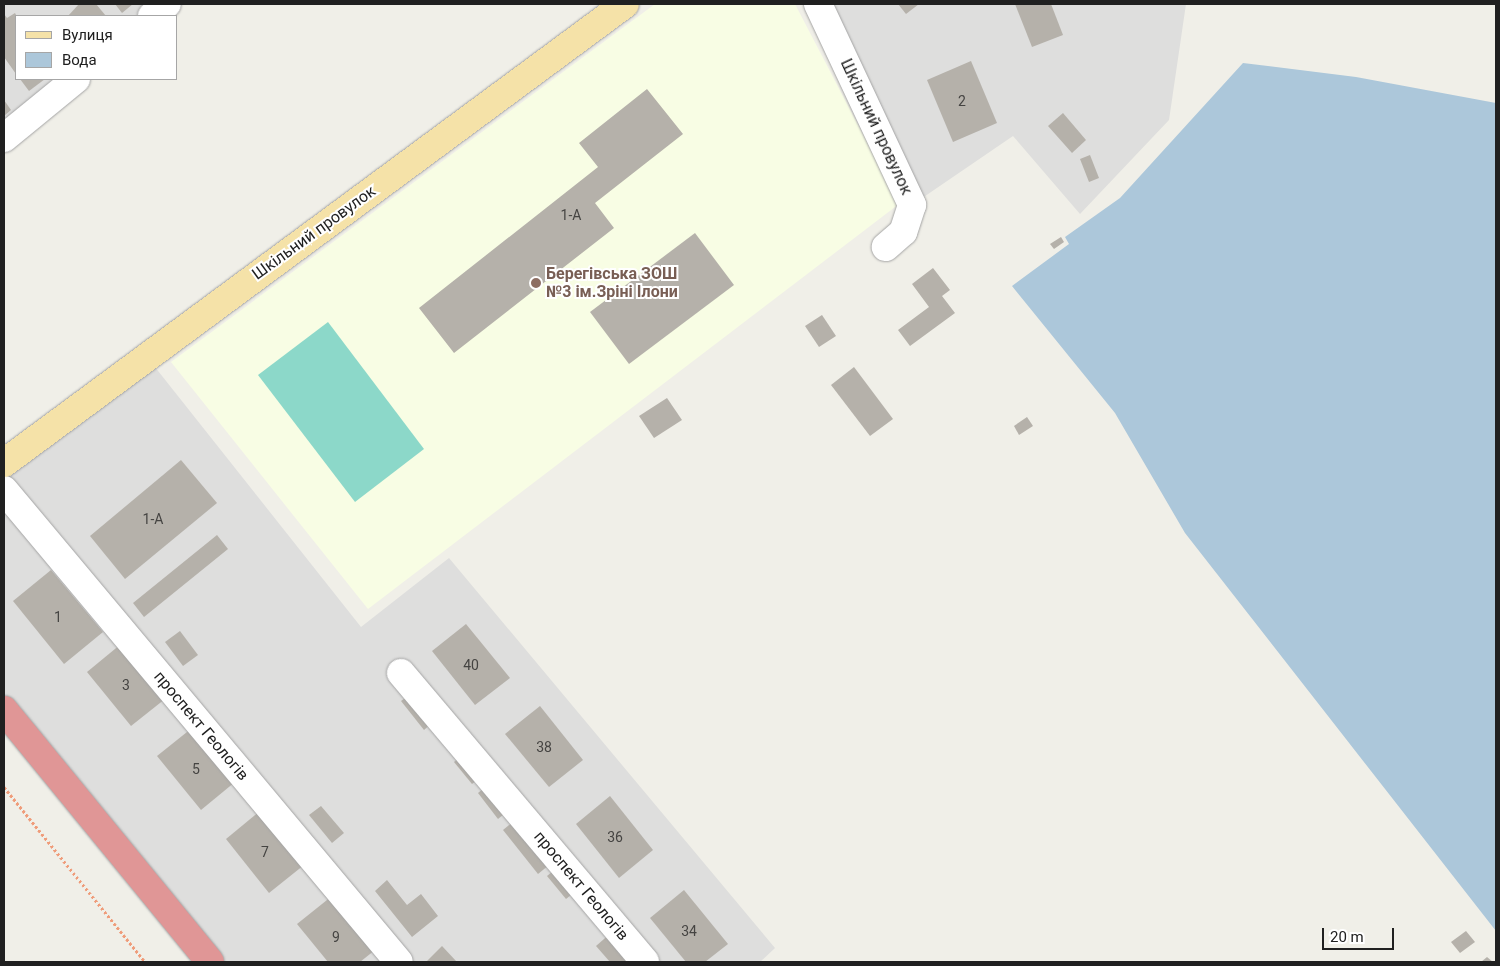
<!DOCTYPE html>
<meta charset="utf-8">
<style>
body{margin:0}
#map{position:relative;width:1500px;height:966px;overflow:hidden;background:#f0efe8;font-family:Roboto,sans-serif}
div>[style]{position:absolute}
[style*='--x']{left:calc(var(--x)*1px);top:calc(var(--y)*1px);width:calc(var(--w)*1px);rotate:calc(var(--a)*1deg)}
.residential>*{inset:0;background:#dededd}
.education>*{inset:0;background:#f8fde4}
.pitch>*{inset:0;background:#8cd8c9}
.water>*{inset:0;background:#acc7da}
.building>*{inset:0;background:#b5b1aa}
.path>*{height:3px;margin-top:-1.5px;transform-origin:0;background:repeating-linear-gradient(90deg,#ef9c7a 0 2.5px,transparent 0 5px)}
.roads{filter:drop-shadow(0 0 1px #a4a4a4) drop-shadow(0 0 1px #a4a4a4)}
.minor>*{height:28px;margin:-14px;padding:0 14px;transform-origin:14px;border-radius:14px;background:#fff}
.major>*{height:28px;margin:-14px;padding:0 14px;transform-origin:14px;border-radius:14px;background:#f5e2a8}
.highway>*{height:28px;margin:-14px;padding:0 14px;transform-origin:14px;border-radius:14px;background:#e09696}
.dots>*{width:14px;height:14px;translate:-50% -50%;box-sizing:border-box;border:2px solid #fff;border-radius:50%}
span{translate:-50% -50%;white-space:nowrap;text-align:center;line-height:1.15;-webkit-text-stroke:4px #fff;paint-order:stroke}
.number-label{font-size:14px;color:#454442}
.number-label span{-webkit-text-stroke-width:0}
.street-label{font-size:16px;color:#202020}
.education-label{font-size:16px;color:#785e54;font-weight:700}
.left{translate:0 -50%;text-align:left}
.frame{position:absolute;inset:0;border:5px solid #202020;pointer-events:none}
.legend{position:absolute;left:15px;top:15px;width:162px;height:65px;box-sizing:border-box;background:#fff;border:1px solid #a6a6a6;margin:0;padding:6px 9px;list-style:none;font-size:15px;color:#202020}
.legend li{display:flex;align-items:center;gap:10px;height:25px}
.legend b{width:25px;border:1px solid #a6a6a6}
.scale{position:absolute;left:1322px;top:928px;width:72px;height:22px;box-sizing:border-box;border:2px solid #202020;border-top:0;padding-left:6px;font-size:15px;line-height:18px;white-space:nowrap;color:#202020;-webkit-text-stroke:4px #fff;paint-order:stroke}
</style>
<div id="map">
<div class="residential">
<i style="clip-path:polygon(4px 4px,167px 4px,152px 16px,16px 16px,16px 79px,76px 79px,4px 138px)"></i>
<i style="clip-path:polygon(818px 4px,1186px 4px,1169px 120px,1080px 214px,1013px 136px,912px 205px)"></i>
<i style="clip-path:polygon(147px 357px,361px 627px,449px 558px,775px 948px,760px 962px,195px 962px,4px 732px,4px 463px)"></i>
</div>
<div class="education">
<i style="clip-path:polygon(655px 4px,795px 4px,899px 204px,368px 609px,171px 362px)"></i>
</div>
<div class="pitch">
<i style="clip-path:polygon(328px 322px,424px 449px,355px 502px,258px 375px)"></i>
</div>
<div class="water">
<i style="clip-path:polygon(1243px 63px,1356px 77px,1496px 103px,1496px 931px,1185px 533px,1115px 413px,1012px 286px,1069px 244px,1065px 237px,1120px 198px)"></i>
</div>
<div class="building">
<i style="clip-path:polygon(79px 4px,96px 4px,106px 16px,68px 16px)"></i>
<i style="clip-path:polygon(115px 4px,133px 4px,122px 13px)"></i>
<i style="clip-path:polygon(898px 4px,919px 4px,906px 14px)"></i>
<i style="clip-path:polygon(1015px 4px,1051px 4px,1063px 35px,1032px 47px)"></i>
<i style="clip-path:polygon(15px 13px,16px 15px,16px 74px,4px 57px,4px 14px,7px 18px)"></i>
<i style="clip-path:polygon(971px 61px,997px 123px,953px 142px,927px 80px)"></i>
<i style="clip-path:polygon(20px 79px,45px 79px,29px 91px)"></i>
<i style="clip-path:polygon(647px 89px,683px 134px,595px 203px,614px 228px,454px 353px,419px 308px,598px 167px,579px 143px)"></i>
<i style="clip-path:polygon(4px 100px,11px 110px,4px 116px)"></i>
<i style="clip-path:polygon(1063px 113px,1086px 140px,1072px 153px,1048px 126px)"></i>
<i style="clip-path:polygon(1090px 155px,1099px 178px,1089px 182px,1080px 159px)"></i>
<i style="clip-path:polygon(695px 233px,734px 285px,629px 364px,590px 312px)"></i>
<i style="clip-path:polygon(1061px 237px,1064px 242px,1054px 249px,1050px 244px)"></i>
<i style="clip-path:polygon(933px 268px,950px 290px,942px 296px,955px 313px,910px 346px,898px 330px,929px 307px,912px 284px)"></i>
<i style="clip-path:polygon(822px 315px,836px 336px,819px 347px,805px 326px)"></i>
<i style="clip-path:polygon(854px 367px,893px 419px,870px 436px,831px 385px)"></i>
<i style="clip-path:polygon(667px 398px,682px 420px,654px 438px,639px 416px)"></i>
<i style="clip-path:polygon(1027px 417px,1033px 426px,1019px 435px,1014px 426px)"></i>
<i style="clip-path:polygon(181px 460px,217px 503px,125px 579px,90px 536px)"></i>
<i style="clip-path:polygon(217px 535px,228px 549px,144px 617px,133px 603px)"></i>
<i style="clip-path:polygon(51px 570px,103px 632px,64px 664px,13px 601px)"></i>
<i style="clip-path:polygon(466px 624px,510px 678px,475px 705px,432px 651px)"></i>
<i style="clip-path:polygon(180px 631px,198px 655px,183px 666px,165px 642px)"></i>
<i style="clip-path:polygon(121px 644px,165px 699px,131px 726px,87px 672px)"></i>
<i style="clip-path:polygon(412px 693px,434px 721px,424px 730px,401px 701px)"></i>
<i style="clip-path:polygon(540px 706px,583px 760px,549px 787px,505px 734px)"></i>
<i style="clip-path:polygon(192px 728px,235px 782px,201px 810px,157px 756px)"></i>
<i style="clip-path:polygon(463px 754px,481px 777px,472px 784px,454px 762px)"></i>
<i style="clip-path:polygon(489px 784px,510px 809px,498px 819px,478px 793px)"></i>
<i style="clip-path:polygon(610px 796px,653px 850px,619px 878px,576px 824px)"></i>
<i style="clip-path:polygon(321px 806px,344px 833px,332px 843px,309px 815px)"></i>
<i style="clip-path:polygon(260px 811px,304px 865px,269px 893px,226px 839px)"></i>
<i style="clip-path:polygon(519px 817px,554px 861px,538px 874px,503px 830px)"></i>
<i style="clip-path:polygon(558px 867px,577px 890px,566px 899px,547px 876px)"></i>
<i style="clip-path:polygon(387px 880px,407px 905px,421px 894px,438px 916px,412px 937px,375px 891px)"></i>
<i style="clip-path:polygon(684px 890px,728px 944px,705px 962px,686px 962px,650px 918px)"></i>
<i style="clip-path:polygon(332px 896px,375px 950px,360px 962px,328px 962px,297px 924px)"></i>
<i style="clip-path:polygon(1466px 931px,1475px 942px,1460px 953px,1451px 942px)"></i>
<i style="clip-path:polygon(612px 932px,639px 962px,610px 962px,596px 946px)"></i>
<i style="clip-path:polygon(442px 946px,457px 962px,427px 961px)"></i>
<i style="clip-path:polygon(1487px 957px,1493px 962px,1481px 962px)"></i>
</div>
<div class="path">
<i style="--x:4;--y:787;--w:225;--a:51.1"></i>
</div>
<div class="roads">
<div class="minor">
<i style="--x:818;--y:4;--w:222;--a:64.9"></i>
<i style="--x:912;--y:205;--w:28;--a:108"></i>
<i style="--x:903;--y:232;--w:23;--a:139"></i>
<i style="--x:152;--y:16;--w:19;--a:-39"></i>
<i style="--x:4;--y:138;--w:93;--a:-39.3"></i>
<i style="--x:4;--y:490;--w:615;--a:50.08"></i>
<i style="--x:401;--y:673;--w:378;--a:49.8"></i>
</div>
<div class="major">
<i style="--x:4;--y:463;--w:772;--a:-36.47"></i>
</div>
<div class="highway">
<i style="--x:4;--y:710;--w:325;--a:50.7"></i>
</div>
</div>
<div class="dots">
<i style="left:536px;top:283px;background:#8d6e63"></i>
</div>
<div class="number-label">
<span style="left:962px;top:101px">2</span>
<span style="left:571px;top:215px">1-А</span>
<span style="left:153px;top:519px">1-А</span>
<span style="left:58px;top:617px">1</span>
<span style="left:471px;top:665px">40</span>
<span style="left:126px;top:685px">3</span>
<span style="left:544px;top:747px">38</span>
<span style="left:196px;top:769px">5</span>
<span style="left:615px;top:837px">36</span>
<span style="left:265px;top:852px">7</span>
<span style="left:689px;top:931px">34</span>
<span style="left:336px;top:937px">9</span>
</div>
<div class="street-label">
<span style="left:876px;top:127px;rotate:65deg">Шкільний провулок</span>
<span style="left:314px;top:233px;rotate:-36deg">Шкільний провулок</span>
<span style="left:201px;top:726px;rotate:50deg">проспект Геологів</span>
<span style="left:581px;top:886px;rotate:50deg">проспект Геологів</span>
</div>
<div class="education-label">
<span class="left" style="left:546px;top:283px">Берегівська ЗОШ<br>№3 ім.Зріні Ілони</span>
</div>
<div class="frame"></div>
<ul class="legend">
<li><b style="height:6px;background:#f5e2a8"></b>Вулиця</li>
<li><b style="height:14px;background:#acc7da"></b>Вода</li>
</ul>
<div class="scale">20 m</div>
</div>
